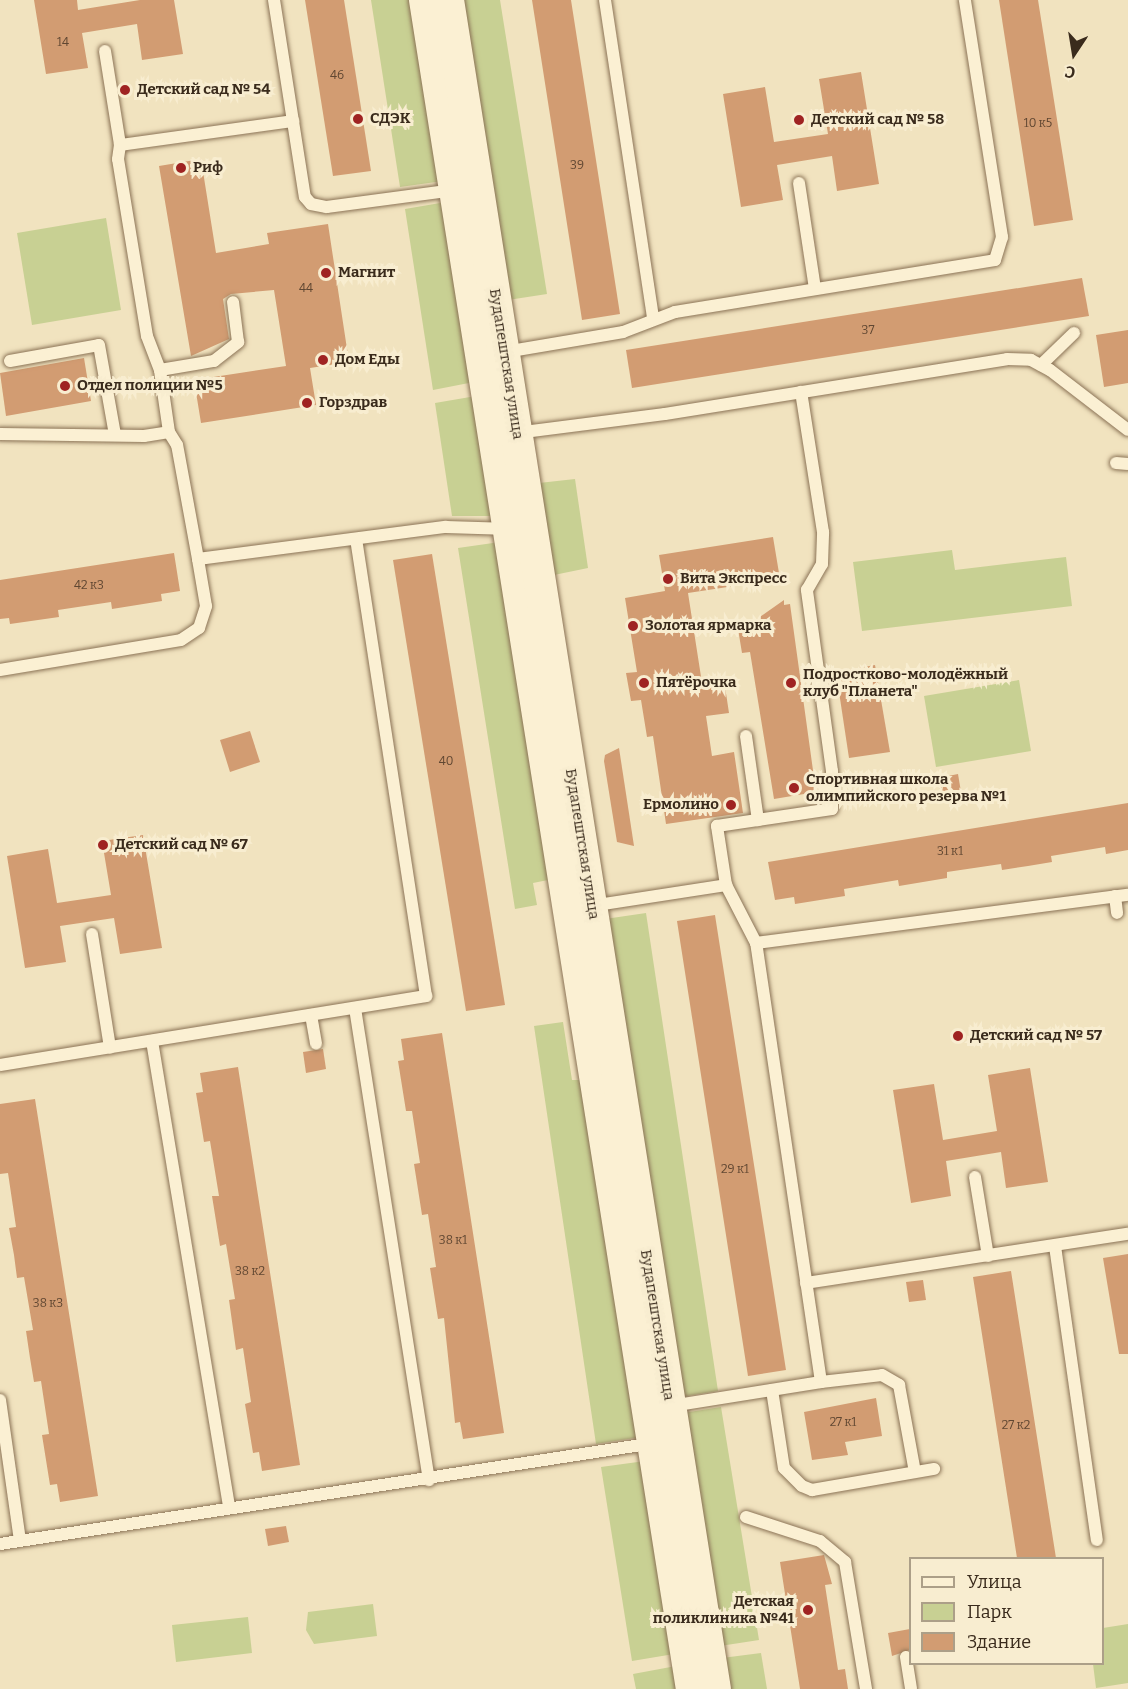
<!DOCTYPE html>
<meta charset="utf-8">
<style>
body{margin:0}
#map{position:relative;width:1128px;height:1689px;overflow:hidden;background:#f1e3bf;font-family:Bitter,serif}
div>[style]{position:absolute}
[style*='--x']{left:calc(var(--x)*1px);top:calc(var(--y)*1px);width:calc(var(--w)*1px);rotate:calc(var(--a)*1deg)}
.green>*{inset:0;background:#c8d093}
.building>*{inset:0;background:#d29c72}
.roads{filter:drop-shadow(0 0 2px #8b7356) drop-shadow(0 0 2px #8b7356)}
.service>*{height:12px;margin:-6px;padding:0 6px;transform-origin:6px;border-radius:6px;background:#fbf0d3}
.tertiary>*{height:32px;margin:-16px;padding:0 16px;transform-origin:16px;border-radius:16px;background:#fbf0d3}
.dots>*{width:16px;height:16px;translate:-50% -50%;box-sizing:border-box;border:3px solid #f8edd0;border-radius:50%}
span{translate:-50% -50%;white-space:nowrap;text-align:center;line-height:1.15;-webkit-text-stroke:6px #f8edd0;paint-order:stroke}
.number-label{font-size:12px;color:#604732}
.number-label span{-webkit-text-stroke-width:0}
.poi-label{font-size:15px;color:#3a2b1c;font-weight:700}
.left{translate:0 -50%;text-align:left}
.right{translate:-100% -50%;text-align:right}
.street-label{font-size:15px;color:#3a2b1c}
.legend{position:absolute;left:909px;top:1557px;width:195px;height:108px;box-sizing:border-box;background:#f8edd0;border:2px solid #ac9f88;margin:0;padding:8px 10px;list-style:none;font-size:18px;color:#3a2b1c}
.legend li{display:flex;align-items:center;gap:12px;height:30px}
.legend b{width:30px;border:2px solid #ac9f88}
.north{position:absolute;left:1044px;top:24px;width:60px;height:60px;-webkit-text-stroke:4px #f8edd0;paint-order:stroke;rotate:192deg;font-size:16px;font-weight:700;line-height:24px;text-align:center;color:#3a2b1c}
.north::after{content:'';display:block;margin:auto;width:21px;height:27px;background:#3a2b1c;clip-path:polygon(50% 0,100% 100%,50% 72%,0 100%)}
</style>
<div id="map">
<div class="green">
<i style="clip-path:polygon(371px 0,415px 0,443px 181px,400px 187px)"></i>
<i style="clip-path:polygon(460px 0,500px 0,547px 294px,508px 300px)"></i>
<i style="clip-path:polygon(446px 202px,474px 382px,433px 390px,405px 209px)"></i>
<i style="clip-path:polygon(106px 218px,121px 310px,32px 325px,17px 233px)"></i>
<i style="clip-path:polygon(476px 396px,495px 516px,452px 516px,435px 403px)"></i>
<i style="clip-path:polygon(575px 479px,588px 568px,554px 575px,539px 483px)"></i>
<i style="clip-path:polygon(500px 542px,553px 879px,533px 883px,537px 905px,515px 909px,458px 548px)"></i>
<i style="clip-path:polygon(952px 550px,955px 570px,1066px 557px,1072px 606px,862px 631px,853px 562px)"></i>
<i style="clip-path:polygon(1019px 680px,1031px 751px,936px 767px,924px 696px)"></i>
<i style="clip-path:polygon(646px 913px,718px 1391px,681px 1397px,605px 919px)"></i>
<i style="clip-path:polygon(563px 1022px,572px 1080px,585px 1080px,641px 1437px,596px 1444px,534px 1026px)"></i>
<i style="clip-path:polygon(721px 1407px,759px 1640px,720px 1646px,683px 1413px)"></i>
<i style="clip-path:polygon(645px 1461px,674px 1654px,632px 1661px,601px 1467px)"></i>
<i style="clip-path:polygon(373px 1604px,377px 1636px,314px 1644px,306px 1630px,308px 1612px)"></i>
<i style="clip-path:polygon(248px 1617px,252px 1653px,176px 1662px,172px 1625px)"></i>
<i style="clip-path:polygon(1128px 1624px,1128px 1683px,1096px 1688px,1093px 1664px,1102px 1664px,1103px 1628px)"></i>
<i style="clip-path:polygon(761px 1653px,767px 1689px,727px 1689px,722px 1658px)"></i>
<i style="clip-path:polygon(676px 1666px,680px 1689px,636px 1689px,633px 1674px)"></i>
</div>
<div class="building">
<i style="clip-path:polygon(34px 0,77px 0,78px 10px,140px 0,174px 0,183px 54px,142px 60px,137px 24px,82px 33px,88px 68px,46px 74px)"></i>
<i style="clip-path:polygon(305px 0,344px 0,371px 171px,333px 176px)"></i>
<i style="clip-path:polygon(532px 0,571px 0,620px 314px,582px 320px)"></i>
<i style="clip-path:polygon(999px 0,1038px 0,1073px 220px,1034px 226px)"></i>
<i style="clip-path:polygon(861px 72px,879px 184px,837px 191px,832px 156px,777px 165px,783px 200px,741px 207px,723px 94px,765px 87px,774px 142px,828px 134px,819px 79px)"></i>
<i style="clip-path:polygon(201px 159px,216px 253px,269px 244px,267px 233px,328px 224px,349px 362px,310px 368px,316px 405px,201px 423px,194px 380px,286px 366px,274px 290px,231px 294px,223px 299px,229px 339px,191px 356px,159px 166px)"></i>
<i style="clip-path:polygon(1082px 278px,1089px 316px,632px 388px,626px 350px)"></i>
<i style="clip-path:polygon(1128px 330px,1128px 383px,1104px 387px,1096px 335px)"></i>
<i style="clip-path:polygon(84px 358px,91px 401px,6px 416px,0 373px)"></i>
<i style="clip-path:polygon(773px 537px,780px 579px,688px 593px,702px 683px,724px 680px,729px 713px,706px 716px,712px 756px,734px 752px,743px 813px,666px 824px,653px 736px,647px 737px,641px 700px,631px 701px,626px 673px,637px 672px,625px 598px,665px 591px,659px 555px)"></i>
<i style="clip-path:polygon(174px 553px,180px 591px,161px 594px,162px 601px,112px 609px,111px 602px,58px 610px,59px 617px,10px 624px,9px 618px,0 619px,0 580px)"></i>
<i style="clip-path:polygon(432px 554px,505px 1005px,466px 1011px,393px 560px)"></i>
<i style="clip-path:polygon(784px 600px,784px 605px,790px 604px,816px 792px,774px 799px,750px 652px,742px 653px,737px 623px,757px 619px)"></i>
<i style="clip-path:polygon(875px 665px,890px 752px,849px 758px,836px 672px)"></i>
<i style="clip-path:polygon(250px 731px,260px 762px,230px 772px,220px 740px)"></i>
<i style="clip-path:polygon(619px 748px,634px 846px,617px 842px,604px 761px,605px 755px)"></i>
<i style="clip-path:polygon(958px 774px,961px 792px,941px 795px,938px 778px)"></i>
<i style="clip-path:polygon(1128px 803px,1128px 850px,1106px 854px,1105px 847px,1051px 856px,1052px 862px,1028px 866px,1002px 870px,1001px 864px,947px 872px,947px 878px,899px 886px,898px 880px,844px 889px,845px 896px,795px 904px,794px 897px,775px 900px,768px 862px)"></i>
<i style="clip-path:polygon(143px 835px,162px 948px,120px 954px,114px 918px,60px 926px,66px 962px,25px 968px,7px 856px,48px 849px,57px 903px,111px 895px,102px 841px)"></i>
<i style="clip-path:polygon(715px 915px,786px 1370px,748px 1376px,677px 921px)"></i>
<i style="clip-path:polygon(442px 1033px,504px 1433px,463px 1439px,460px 1422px,455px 1423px,444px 1318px,438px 1319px,430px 1268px,436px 1267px,428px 1214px,422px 1215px,414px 1164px,420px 1163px,412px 1111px,406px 1111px,398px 1061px,404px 1060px,401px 1039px)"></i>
<i style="clip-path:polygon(323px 1049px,326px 1069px,306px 1073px,303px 1052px)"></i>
<i style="clip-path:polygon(238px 1067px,300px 1465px,262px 1471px,259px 1452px,253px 1453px,245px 1404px,251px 1402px,243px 1348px,236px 1350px,229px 1300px,235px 1299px,226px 1244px,220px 1246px,212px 1196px,219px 1196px,210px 1141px,204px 1142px,196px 1093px,203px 1092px,200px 1073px)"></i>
<i style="clip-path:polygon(1030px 1068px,1048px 1182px,1006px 1188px,1001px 1152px,946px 1161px,951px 1196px,911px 1203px,893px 1090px,934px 1084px,943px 1140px,997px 1131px,988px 1075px)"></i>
<i style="clip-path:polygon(35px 1099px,98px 1496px,60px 1502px,57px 1484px,50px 1485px,42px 1435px,49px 1434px,41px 1381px,34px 1382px,30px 1358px,26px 1331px,33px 1330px,24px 1277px,17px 1278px,14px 1255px,9px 1228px,16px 1227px,8px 1173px,0 1174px,0 1104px)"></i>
<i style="clip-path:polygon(1128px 1254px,1128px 1354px,1119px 1354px,1103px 1258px)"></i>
<i style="clip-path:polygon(1011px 1271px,1047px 1501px,1056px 1558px,1017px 1558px,973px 1277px)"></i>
<i style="clip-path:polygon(923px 1280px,926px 1300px,909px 1302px,906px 1282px)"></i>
<i style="clip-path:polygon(876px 1398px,882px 1436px,845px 1442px,848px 1455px,812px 1460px,804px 1412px)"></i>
<i style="clip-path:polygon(286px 1526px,289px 1542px,268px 1546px,265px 1529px)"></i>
<i style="clip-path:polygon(824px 1555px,832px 1584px,825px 1585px,838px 1670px,845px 1669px,848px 1689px,800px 1689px,780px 1562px)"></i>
<i style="clip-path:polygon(910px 1629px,910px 1650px,892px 1656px,888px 1633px)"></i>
</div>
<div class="roads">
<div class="service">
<i style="--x:274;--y:0;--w:199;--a:81.1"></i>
<i style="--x:305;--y:197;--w:9;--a:49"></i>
<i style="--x:311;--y:204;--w:16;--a:11"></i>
<i style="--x:327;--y:207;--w:128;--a:-7.6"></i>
<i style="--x:605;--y:0;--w:323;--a:81.4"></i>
<i style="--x:105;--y:51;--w:95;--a:80.9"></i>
<i style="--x:799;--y:183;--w:107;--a:81.4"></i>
<i style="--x:505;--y:352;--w:120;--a:-9.6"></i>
<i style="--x:623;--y:332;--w:56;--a:-21"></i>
<i style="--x:675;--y:312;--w:324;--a:-9.2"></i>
<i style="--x:995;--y:260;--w:24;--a:-73"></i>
<i style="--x:1002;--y:237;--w:240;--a:-98.9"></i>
<i style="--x:10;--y:361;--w:90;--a:-10.2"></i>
<i style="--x:99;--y:345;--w:91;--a:79.9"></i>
<i style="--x:1041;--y:365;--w:46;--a:-44.1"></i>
<i style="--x:160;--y:370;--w:55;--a:-9.5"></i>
<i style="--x:214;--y:361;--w:31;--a:-38"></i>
<i style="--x:238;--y:342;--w:40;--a:-97.1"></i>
<i style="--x:516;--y:433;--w:150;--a:-7.3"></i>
<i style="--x:665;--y:414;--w:346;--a:-9.1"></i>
<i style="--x:1007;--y:359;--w:24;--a:2"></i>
<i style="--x:1031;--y:360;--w:21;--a:28"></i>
<i style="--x:1050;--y:370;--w:98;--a:37.6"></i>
<i style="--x:0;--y:434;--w:144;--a:0.8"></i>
<i style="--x:144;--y:436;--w:25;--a:-9"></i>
<i style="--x:1116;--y:463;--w:12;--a:5"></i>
<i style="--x:198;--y:559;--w:250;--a:-7.4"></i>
<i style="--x:446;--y:527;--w:64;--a:1.8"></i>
<i style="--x:0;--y:670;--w:183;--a:-9.4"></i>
<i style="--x:181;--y:640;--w:22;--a:-34"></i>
<i style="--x:199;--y:628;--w:23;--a:-72"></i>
<i style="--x:206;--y:606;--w:48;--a:-99.7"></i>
<i style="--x:198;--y:559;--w:116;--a:-100.4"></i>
<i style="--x:177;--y:445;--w:15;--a:-122"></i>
<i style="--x:169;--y:432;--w:63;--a:-98.3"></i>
<i style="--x:160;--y:370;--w:36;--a:-111"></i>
<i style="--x:147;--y:336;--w:179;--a:-99.3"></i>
<i style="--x:118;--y:159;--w:14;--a:-82"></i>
<i style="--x:120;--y:145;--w:175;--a:-7.9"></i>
<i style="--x:746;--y:736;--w:85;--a:81.9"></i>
<i style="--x:1115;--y:896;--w:17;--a:83"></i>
<i style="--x:591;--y:906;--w:137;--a:-8.8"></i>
<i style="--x:92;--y:934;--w:115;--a:81"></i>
<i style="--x:756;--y:943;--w:375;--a:-7.4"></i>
<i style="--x:355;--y:1008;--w:478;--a:81.1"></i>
<i style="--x:311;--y:1015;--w:29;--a:80"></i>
<i style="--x:152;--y:1041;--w:473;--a:80.6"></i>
<i style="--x:0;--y:1065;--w:432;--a:-9.2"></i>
<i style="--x:426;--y:996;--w:460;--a:-98.7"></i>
<i style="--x:975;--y:1177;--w:80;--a:80.7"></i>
<i style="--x:1055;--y:1246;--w:297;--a:81.9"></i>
<i style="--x:806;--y:1283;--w:326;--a:-8.7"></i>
<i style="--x:821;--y:1382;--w:61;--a:-6.5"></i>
<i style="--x:882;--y:1375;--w:20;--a:30"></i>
<i style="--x:899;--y:1385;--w:88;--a:79.6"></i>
<i style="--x:772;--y:1390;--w:79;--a:81.3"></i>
<i style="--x:784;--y:1468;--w:25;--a:45"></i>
<i style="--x:802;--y:1486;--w:11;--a:22"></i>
<i style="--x:812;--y:1490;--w:124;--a:-9.8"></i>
<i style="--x:0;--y:1400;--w:141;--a:81.9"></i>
<i style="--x:671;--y:1406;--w:152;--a:-9.1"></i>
<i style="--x:821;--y:1382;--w:444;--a:-98.4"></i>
<i style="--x:756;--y:943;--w:65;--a:-117.3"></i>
<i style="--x:726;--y:885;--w:60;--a:-98.7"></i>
<i style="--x:717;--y:826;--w:116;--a:-8.4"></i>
<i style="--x:832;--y:809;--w:38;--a:-90"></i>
<i style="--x:832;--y:771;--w:183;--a:-97.9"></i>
<i style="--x:807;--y:590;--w:30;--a:-60"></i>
<i style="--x:822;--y:564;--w:32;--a:-88"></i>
<i style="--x:823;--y:532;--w:142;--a:-98.9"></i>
<i style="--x:746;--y:1517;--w:78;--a:18"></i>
<i style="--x:820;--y:1541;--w:33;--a:40"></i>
<i style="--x:845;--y:1562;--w:129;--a:80.6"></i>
<i style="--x:0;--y:1544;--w:662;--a:-8.78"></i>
<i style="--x:906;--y:1657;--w:32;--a:81"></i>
</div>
<div class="tertiary">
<i style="--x:425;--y:0;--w:1710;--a:81.02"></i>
<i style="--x:448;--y:0;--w:1710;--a:81.02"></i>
</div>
</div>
<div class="dots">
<i style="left:125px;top:90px;background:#9f2322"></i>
<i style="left:358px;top:119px;background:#9f2322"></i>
<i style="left:799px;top:120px;background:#9f2322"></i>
<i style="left:181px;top:168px;background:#9f2322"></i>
<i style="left:326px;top:273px;background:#9f2322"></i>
<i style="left:323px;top:360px;background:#9f2322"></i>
<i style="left:65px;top:386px;background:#9f2322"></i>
<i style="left:307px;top:403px;background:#9f2322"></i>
<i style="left:668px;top:579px;background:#9f2322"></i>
<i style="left:633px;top:626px;background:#9f2322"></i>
<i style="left:644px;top:683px;background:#9f2322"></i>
<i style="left:791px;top:683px;background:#9f2322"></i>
<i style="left:794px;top:788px;background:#9f2322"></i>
<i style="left:731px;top:805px;background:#9f2322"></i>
<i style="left:103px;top:845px;background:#9f2322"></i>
<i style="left:958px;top:1036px;background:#9f2322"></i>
<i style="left:808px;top:1610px;background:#9f2322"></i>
</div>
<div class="number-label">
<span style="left:63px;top:43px">14</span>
<span style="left:337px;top:76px">46</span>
<span style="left:1038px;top:124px">10 к5</span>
<span style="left:577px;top:166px">39</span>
<span style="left:306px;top:289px">44</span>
<span style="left:868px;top:331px">37</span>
<span style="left:89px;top:586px">42 к3</span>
<span style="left:446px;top:762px">40</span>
<span style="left:950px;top:852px">31 к1</span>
<span style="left:735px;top:1170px">29 к1</span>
<span style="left:453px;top:1241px">38 к1</span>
<span style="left:250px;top:1272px">38 к2</span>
<span style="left:48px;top:1304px">38 к3</span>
<span style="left:843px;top:1423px">27 к1</span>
<span style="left:1016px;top:1426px">27 к2</span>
</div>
<div class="poi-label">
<span class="left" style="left:137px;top:90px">Детский сад № 54</span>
<span class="left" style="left:370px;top:119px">СДЭК</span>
<span class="left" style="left:811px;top:120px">Детский сад № 58</span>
<span class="left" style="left:193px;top:168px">Риф</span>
<span class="left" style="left:338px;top:273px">Магнит</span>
<span class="left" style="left:335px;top:360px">Дом Еды</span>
<span class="left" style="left:77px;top:386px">Отдел полиции №5</span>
<span class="left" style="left:319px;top:403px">Горздрав</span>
<span class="left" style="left:680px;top:579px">Вита Экспресс</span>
<span class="left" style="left:645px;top:626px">Золотая ярмарка</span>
<span class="left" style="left:803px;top:683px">Подростково-молодёжный<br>клуб "Планета"</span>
<span class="left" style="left:656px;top:683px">Пятёрочка</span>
<span class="left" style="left:806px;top:788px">Спортивная школа<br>олимпийского резерва №1</span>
<span class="right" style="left:719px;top:805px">Ермолино</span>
<span class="left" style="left:115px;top:845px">Детский сад № 67</span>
<span class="left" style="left:970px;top:1036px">Детский сад № 57</span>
<span class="right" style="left:794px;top:1610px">Детская<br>поликлиника №41</span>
</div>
<div class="street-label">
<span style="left:506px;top:364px;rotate:81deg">Будапештская улица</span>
<span style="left:582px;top:844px;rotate:81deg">Будапештская улица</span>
<span style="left:657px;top:1325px;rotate:81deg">Будапештская улица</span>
</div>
<ul class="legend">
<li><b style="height:8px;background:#fbf0d3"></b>Улица</li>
<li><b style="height:16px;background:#c8d093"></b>Парк</li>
<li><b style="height:16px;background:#d29c72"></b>Здание</li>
</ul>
<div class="north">С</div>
</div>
